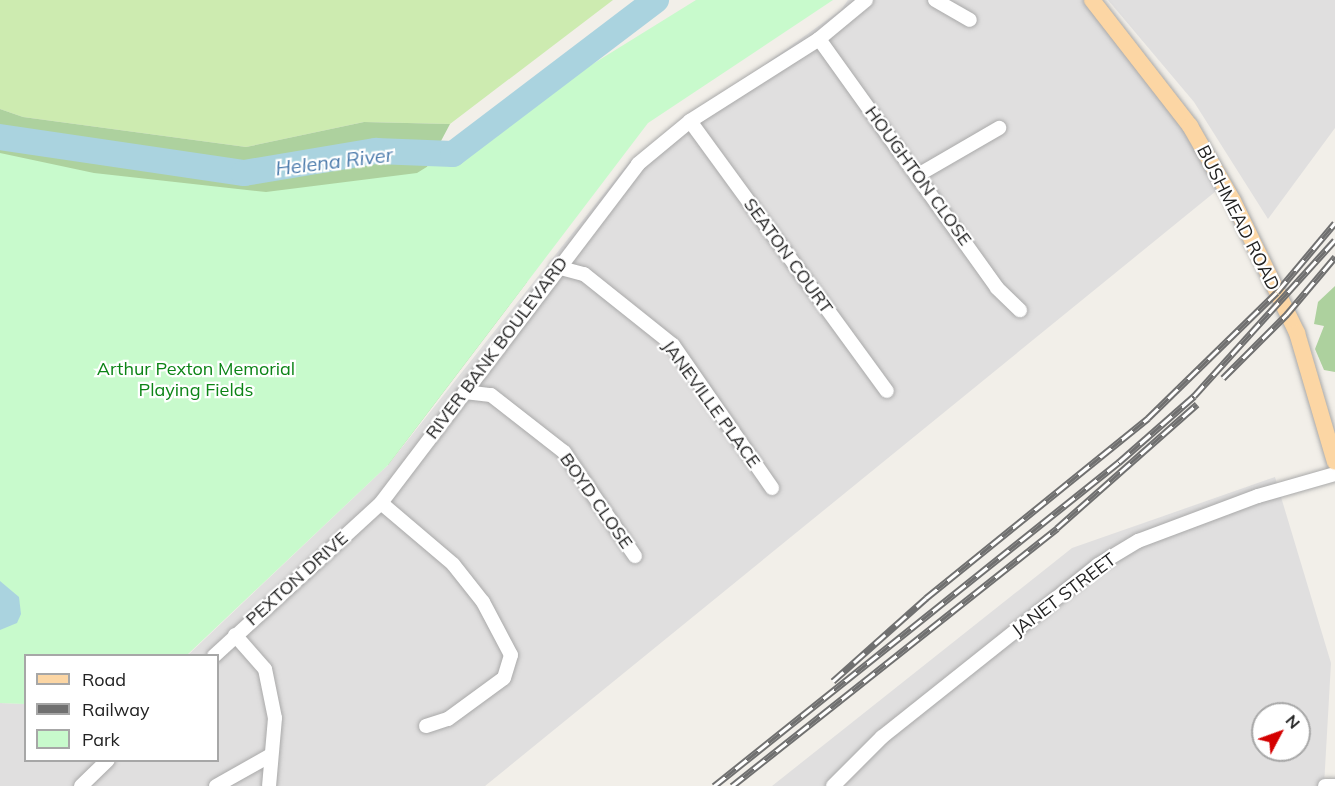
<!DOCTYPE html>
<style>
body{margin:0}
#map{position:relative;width:1335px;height:786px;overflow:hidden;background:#f2efe9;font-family:Mulish,sans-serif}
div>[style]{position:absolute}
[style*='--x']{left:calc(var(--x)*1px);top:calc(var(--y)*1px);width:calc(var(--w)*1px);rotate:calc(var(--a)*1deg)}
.residential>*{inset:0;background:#e0dfdf}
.grass>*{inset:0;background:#cdebb0}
.forest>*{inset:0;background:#add19e}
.park>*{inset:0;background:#c8facc}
.water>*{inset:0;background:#aad3df}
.river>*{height:26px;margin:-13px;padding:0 13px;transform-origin:13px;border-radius:13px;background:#aad3df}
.roads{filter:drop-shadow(0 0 2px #a9a9a9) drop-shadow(0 0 2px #a9a9a9)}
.minor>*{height:14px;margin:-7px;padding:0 7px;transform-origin:7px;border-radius:7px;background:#fff}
.major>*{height:16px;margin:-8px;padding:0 8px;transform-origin:8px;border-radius:8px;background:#fcd6a4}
.rail>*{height:7px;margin-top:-3.5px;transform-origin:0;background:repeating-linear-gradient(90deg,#fff 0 14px,#707070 0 28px);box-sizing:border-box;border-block:2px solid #707070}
span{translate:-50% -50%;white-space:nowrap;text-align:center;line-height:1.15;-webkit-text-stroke:4.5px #fff;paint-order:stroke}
.street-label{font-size:18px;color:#222}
.park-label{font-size:18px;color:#0c8416}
.water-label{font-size:20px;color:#4a7aab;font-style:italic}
.legend{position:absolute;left:24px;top:654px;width:195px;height:108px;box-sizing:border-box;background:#fff;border:2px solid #a7a7a7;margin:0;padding:8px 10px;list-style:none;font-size:18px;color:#222}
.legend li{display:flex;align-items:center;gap:12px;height:30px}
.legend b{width:30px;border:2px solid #a7a7a7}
.north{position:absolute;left:1251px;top:702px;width:60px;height:60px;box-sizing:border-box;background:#fff;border:2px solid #a7a7a7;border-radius:50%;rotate:49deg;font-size:16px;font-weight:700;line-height:24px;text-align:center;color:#222}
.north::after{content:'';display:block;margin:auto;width:21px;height:27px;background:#d40000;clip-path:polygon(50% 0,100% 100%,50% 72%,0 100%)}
</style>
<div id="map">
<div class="residential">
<i style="clip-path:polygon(848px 0,1087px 0,1162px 91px,1221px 187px,485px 786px,0 786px,0 703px,25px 704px,26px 760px,218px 760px,218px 656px,188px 655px,388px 465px,630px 161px,841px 10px)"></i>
<i style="clip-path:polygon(1108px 0,1335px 0,1335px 128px,1268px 219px,1194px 102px)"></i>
<i style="clip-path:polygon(evenodd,1275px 477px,1331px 663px,1324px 786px,772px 786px,1072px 548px,1275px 477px,1263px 714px,1299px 714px,1299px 750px,1263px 750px,1263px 714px)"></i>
</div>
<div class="grass">
<i style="clip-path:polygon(0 0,613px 0,450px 124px,364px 122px,246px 147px,23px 117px,0 109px)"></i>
</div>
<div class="forest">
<i style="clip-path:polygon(0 109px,23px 117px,246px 147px,364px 122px,450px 124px,414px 192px,527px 282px,388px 465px,365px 427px,0 220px)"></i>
<i style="clip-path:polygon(1335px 286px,1335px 372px,1324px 370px,1315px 349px,1324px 326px,1314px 324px,1318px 302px)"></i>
</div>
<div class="park">
<i style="clip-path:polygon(696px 0,833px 0,648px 123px,388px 465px,187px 655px,26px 656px,25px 704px,0 703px,0 153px,94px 173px,266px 192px,417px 173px)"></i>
</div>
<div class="water">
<i style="clip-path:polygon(0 581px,19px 597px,21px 614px,17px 623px,0 630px)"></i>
</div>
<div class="river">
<i style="--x:0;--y:137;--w:247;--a:8.4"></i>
<i style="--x:244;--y:173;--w:134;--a:-9.5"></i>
<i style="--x:376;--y:151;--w:77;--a:2.2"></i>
<i style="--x:453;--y:154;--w:255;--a:-37.2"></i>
</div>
<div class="roads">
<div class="minor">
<i style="--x:935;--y:0;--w:40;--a:29.7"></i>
<i style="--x:819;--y:39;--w:306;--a:54.4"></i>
<i style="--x:997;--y:288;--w:32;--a:44"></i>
<i style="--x:690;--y:121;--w:334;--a:53.9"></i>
<i style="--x:918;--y:175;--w:94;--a:-30.1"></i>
<i style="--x:557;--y:267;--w:28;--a:15"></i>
<i style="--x:584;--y:274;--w:114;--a:38.6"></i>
<i style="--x:673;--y:345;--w:174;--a:55.3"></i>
<i style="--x:465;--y:392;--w:26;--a:7"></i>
<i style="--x:491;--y:395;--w:93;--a:38"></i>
<i style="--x:564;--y:452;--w:126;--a:55.7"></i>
<i style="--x:235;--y:635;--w:45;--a:48.6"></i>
<i style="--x:265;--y:669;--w:50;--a:78.5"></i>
<i style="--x:275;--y:718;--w:68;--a:95"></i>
<i style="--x:214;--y:656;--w:226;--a:-42.5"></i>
<i style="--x:426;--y:726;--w:23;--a:-18"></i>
<i style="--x:448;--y:719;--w:69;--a:-36.2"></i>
<i style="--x:504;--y:678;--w:24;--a:-73"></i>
<i style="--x:511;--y:655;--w:60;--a:-117.8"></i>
<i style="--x:483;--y:602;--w:48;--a:-128.3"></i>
<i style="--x:453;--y:564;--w:94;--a:-139.7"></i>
<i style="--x:381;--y:503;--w:425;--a:-52.8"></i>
<i style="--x:638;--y:164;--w:67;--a:-39.6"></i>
<i style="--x:690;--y:121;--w:153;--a:-32.4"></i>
<i style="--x:819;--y:39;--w:61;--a:-39.7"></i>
<i style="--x:81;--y:786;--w:37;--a:-44"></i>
<i style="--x:216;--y:786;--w:63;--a:-29.4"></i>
<i style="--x:833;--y:786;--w:69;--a:-45"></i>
<i style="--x:882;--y:737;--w:276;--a:-38.5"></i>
<i style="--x:1098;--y:565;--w:47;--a:-31"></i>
<i style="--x:1138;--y:541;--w:128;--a:-20.6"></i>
<i style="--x:1258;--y:496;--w:80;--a:-15.9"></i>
<i style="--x:1325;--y:786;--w:10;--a:0"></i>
</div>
<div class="major">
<i style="--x:1092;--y:0;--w:160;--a:52.1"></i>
<i style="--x:1190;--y:126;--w:86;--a:60.2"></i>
<i style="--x:1233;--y:201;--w:147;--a:64.1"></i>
<i style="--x:1297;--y:333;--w:134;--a:73.6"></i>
</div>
</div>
<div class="rail">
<i style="--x:1223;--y:378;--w:91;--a:-45"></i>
<i style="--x:1287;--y:314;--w:75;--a:-49.9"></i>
<i style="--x:833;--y:681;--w:125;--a:-41.7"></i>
<i style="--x:926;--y:598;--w:286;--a:-39"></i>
<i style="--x:1148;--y:418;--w:180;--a:-44.3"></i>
<i style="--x:1277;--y:292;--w:90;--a:-50"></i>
<i style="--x:714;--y:786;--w:519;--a:-38.66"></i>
<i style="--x:1119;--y:462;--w:100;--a:-41.3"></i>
<i style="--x:1194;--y:396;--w:210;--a:-47.9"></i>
<i style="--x:732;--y:786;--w:415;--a:-38.4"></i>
<i style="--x:1057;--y:528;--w:187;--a:-41.5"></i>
</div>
<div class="street-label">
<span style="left:918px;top:176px;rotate:54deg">HOUGHTON CLOSE</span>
<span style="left:1238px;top:218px;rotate:63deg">BUSHMEAD ROAD</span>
<span style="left:788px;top:256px;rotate:54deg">SEATON COURT</span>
<span style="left:497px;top:348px;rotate:-53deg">RIVER BANK BOULEVARD</span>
<span style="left:711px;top:404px;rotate:54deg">JANEVILLE PLACE</span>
<span style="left:596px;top:501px;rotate:55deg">BOYD CLOSE</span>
<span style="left:297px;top:579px;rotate:-42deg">PEXTON DRIVE</span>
<span style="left:1064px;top:595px;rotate:-37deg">JANET STREET</span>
</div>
<div class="park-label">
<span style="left:196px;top:380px">Arthur Pexton Memorial<br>Playing Fields</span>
</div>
<div class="water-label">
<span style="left:334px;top:161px;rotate:-7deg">Helena River</span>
</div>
<ul class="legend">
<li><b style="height:8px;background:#fcd6a4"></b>Road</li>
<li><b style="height:8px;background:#707070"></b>Railway</li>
<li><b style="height:16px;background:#c8facc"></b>Park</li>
</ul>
<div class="north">N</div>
</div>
